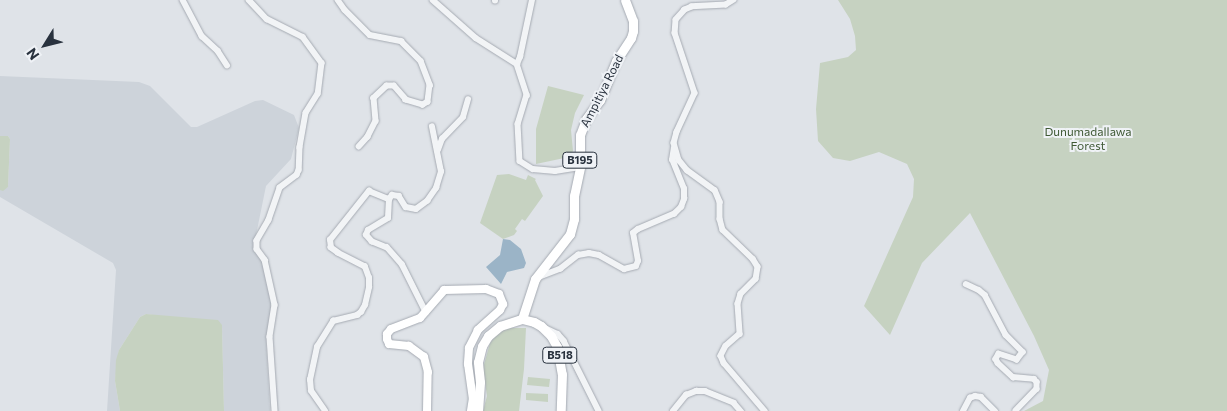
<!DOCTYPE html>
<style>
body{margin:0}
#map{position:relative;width:1227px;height:411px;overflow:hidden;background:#dfe3e8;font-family:Commissioner,sans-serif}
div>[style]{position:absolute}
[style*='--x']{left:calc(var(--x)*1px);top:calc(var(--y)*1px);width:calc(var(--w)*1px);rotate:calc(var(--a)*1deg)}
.built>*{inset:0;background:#cdd3da}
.green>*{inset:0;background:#c6d2c1}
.water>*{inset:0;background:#9bb4c7}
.roads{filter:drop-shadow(0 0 1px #a5aab2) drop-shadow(0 0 1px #a5aab2)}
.minor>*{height:5.5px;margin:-2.75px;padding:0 2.75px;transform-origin:2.75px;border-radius:2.75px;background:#f2f4f6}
.secondary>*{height:8px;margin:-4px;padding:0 4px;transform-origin:4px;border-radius:4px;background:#fff}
.primary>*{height:9px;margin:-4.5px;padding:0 4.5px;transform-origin:4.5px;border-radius:4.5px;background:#fff}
span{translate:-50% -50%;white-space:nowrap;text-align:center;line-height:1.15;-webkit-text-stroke:4px #eff2f6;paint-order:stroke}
.shield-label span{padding:1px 4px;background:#eff2f6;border:1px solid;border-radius:4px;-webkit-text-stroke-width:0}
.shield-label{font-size:11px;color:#29323e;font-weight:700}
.street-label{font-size:12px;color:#29323e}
.park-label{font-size:12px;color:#405a36}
.north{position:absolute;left:20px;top:20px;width:50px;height:50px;-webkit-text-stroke:4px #eff2f6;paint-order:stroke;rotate:234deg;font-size:14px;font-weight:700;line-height:20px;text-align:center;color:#29323e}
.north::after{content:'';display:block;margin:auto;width:18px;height:22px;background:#29323e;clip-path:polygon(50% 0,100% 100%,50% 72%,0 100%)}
</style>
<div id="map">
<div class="built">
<i style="clip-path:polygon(0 76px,139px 82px,150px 86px,191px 127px,197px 127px,255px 101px,263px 100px,294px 115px,299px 128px,291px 159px,266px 186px,256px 235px,272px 302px,266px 341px,270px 411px,224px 411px,222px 325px,146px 314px,140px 317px,119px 350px,115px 381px,120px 411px,107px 411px,116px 270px,113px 263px,0 197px,0 190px,8px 187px,10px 139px,8px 136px,0 136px)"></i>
</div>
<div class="green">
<i style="clip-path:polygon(838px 0,1227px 0,1227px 411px,1024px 411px,1043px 401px,1049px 370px,1034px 336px,970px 213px,922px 263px,890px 335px,864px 306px,913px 197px,914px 179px,907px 164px,879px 152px,850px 161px,833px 158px,818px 141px,816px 109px,820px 63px,848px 57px,856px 50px,855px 36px,850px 19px)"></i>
<i style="clip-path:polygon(548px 86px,584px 95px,575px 113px,571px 130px,573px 151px,569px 157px,536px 164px,536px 129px)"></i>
<i style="clip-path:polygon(0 136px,8px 136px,10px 139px,8px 187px,3px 191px,0 190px)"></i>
<i style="clip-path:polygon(509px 174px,526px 180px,528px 175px,536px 179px,535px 180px,543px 196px,525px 221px,522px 219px,515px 229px,517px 231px,514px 235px,503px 239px,480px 223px,497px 175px)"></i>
<i style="clip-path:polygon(146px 314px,218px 320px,222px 325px,224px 411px,120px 411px,115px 381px,116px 360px,119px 350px,140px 317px)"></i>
<i style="clip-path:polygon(511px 328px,526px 328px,524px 369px,519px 411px,483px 411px,487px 396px,483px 368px,490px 343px,499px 332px)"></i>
<i style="clip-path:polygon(528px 377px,550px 379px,549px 387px,527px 385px)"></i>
<i style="clip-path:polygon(526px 393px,548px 394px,548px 402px,526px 400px)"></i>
</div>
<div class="water">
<i style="clip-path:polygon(503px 239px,510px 240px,521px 249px,526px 263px,524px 268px,507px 272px,501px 284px,486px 267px,500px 255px)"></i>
</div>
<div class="roads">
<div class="minor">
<i style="--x:183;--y:0;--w:41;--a:62.2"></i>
<i style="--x:202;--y:36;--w:22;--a:43"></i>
<i style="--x:218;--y:51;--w:17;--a:57"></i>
<i style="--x:249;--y:0;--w:26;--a:47"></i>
<i style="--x:267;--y:19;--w:40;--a:26.6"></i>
<i style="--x:303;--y:37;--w:32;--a:54"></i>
<i style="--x:322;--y:63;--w:31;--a:97"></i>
<i style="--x:318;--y:94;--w:22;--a:122"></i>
<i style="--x:306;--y:113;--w:35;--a:100"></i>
<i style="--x:300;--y:147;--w:23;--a:92"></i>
<i style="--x:299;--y:170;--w:5;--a:112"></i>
<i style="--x:297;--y:175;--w:21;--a:143"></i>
<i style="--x:280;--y:188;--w:34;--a:109"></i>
<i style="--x:269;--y:220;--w:24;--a:120"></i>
<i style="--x:257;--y:241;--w:8;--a:90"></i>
<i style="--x:257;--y:249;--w:14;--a:54"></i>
<i style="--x:265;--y:260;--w:46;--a:77.5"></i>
<i style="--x:275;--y:305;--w:32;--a:99"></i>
<i style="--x:270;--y:337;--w:74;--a:86.1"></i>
<i style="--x:338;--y:0;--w:12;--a:55"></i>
<i style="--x:345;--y:10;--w:35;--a:45"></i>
<i style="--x:370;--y:35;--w:32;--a:11"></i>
<i style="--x:401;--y:41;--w:28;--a:45"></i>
<i style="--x:421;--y:61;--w:26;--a:69"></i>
<i style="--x:430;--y:85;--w:17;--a:97"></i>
<i style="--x:428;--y:102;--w:6;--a:149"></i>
<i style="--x:423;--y:105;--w:18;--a:-164"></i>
<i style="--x:406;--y:100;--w:18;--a:-131"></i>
<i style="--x:394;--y:86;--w:7;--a:180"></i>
<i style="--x:387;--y:86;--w:18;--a:137"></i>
<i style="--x:374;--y:98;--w:23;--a:85"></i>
<i style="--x:376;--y:121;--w:18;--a:117"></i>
<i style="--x:368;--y:137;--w:13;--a:132"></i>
<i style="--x:433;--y:0;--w:57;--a:41.5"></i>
<i style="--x:476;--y:38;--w:49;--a:32.4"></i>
<i style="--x:517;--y:64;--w:33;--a:72"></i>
<i style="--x:527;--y:95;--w:30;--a:107"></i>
<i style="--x:518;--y:124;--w:37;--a:87"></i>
<i style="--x:520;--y:161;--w:15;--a:32"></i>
<i style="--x:533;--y:169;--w:22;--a:5"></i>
<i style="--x:555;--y:171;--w:25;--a:-9"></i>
<i style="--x:734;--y:0;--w:9;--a:148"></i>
<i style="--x:726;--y:5;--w:34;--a:177"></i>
<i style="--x:692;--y:7;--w:8;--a:157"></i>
<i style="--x:685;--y:10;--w:13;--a:132"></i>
<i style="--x:676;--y:20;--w:13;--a:94"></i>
<i style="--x:675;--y:33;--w:63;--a:71.6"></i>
<i style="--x:695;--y:93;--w:43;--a:114.8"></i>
<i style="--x:677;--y:132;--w:11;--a:105"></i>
<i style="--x:674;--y:143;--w:18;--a:74"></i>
<i style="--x:679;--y:160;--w:13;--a:51"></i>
<i style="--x:687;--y:170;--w:34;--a:36"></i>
<i style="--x:715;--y:190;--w:13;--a:67"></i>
<i style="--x:720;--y:202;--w:17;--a:90"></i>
<i style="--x:720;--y:219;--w:11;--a:75"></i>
<i style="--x:723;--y:230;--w:42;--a:44"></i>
<i style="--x:753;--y:259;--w:9;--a:58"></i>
<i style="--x:758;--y:267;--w:12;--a:99"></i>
<i style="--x:756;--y:279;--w:21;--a:135"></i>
<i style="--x:741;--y:294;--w:10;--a:107"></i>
<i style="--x:738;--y:304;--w:30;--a:86"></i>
<i style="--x:740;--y:334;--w:18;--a:139"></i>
<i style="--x:726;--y:346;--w:11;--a:117"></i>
<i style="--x:721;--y:356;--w:8;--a:67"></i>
<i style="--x:724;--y:363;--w:63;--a:49.5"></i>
<i style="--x:495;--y:1;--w:1;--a:-90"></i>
<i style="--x:517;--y:64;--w:8;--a:-67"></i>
<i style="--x:520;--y:57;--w:58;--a:-78.1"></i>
<i style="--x:438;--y:150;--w:12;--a:-70"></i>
<i style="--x:442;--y:139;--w:30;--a:-46"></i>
<i style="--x:463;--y:117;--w:18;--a:-74"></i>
<i style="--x:536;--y:278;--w:26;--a:-21"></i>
<i style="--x:560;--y:269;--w:23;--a:-38"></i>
<i style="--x:578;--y:255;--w:11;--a:-10"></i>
<i style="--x:589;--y:253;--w:10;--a:11"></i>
<i style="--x:599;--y:255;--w:29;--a:29"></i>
<i style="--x:624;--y:269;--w:12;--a:-14"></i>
<i style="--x:636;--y:266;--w:5;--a:-68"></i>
<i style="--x:638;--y:261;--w:28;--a:-100"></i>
<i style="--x:633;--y:233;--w:6;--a:-39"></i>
<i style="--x:638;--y:229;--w:39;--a:-23"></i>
<i style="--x:674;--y:214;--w:10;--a:-45"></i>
<i style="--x:681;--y:207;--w:9;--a:-69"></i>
<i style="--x:684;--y:199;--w:10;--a:-90"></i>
<i style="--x:684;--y:189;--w:31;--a:-112"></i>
<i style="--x:672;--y:160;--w:12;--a:-81"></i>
<i style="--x:966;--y:284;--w:14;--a:25"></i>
<i style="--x:979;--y:290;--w:8;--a:40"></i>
<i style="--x:985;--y:295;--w:45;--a:62.3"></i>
<i style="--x:1006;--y:335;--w:24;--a:45"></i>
<i style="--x:1023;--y:352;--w:10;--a:127"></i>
<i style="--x:1017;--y:360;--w:19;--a:-162"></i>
<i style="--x:999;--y:354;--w:6;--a:121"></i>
<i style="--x:996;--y:359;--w:4;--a:63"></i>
<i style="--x:998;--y:363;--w:21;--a:43"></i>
<i style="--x:1013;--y:377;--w:21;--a:5"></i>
<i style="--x:1034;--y:379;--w:4;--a:45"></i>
<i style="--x:1037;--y:382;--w:7;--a:90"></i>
<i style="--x:1037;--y:389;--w:30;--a:134"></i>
<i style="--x:426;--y:313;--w:54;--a:-116.6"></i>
<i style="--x:402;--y:265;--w:23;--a:-131"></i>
<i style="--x:387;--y:248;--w:16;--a:-158"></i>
<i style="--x:372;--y:242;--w:9;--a:-131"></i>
<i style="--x:366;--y:235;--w:5;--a:-68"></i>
<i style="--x:368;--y:230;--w:23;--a:-31"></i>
<i style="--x:388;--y:218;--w:19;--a:-87"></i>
<i style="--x:389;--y:199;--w:5;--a:-53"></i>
<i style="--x:392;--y:195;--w:7;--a:8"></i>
<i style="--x:399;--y:196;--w:13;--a:58"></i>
<i style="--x:406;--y:207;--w:10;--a:11"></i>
<i style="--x:416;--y:209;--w:14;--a:-36"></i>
<i style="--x:427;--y:201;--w:16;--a:-55"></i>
<i style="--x:436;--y:188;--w:17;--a:-73"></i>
<i style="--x:441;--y:172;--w:46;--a:-101.3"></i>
<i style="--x:545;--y:328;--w:14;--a:25"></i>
<i style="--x:558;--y:334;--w:9;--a:49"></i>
<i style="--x:564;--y:341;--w:78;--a:63.4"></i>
<i style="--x:325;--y:411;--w:24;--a:-125"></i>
<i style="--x:311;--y:391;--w:11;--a:-95"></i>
<i style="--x:310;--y:380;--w:34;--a:-78"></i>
<i style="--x:317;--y:347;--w:31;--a:-58"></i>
<i style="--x:333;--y:321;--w:25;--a:-14"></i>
<i style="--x:357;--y:315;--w:5;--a:-37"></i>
<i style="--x:361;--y:312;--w:8;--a:-60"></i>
<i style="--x:365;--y:305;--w:18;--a:-77"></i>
<i style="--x:369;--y:287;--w:9;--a:-90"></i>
<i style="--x:369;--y:278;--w:12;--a:-110"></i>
<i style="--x:365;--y:267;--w:30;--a:-153"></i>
<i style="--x:338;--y:253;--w:9;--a:-144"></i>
<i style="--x:331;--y:248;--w:8;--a:-97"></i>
<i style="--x:330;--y:240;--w:63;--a:-51.5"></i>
<i style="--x:369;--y:191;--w:22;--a:22"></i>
<i style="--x:673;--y:411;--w:21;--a:-51"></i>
<i style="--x:686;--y:395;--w:11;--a:-22"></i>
<i style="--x:696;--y:391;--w:9;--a:0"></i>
<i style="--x:705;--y:391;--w:31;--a:22"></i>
<i style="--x:734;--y:403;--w:11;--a:49"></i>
<i style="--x:963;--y:411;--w:15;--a:-62"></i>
<i style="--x:970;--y:398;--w:5;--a:-22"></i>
<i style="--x:975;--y:396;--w:6;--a:9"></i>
<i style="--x:981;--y:397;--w:20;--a:45"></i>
</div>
<div class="secondary">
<i style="--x:427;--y:411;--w:39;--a:-89"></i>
<i style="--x:428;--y:372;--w:16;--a:-105"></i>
<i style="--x:424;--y:357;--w:19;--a:-144"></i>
<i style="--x:409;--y:346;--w:20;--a:-174"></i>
<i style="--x:389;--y:344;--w:5;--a:-112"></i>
<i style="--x:387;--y:339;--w:5;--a:-90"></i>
<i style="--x:387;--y:334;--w:6;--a:-51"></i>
<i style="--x:391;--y:329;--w:31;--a:-21"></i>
<i style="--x:420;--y:318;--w:37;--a:-49"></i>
<i style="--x:444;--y:290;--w:42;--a:-1.4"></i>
<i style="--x:486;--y:289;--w:14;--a:21"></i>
<i style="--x:499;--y:294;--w:11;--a:68"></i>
<i style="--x:503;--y:304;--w:7;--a:117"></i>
<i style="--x:500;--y:310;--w:30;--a:138"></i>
<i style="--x:478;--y:330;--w:20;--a:117"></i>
<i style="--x:469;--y:348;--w:16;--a:94"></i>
<i style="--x:468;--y:364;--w:34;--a:82"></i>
<i style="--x:473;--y:398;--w:13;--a:99"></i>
</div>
<div class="primary">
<i style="--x:522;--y:319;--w:42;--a:-72"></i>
<i style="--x:535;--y:279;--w:57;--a:-52.1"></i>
<i style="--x:570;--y:234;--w:16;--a:-75"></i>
<i style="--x:574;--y:219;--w:23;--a:-90"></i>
<i style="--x:574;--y:196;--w:30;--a:-78"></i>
<i style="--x:580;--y:167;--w:32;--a:-90"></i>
<i style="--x:580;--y:135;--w:17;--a:-69"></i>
<i style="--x:586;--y:119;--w:24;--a:-54"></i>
<i style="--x:600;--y:100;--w:42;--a:-67.7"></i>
<i style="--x:616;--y:61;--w:27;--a:-57"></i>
<i style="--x:631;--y:38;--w:7;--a:-74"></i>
<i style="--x:633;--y:31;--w:10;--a:-90"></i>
<i style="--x:633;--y:21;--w:22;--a:-111"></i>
<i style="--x:478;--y:411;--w:29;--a:-86"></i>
<i style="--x:480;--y:382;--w:20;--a:-96"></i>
<i style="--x:478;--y:362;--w:16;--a:-76"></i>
<i style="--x:482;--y:346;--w:12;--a:-59"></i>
<i style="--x:488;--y:336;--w:16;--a:-40"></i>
<i style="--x:500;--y:326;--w:23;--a:-18"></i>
<i style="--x:522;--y:319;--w:12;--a:14"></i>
<i style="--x:534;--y:322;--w:8;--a:30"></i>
<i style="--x:541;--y:326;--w:14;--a:45"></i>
<i style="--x:551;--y:336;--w:13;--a:61"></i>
<i style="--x:557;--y:347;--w:27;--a:80"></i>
<i style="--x:562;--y:374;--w:37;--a:92"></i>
</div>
</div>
<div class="shield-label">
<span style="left:580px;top:160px">B195</span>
<span style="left:560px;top:355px">B518</span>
</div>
<div class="street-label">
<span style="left:602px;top:91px;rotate:-63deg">Ampitiya Road</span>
</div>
<div class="park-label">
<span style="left:1088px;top:139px">Dunumadallawa<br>Forest</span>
</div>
<div class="north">N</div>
</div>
